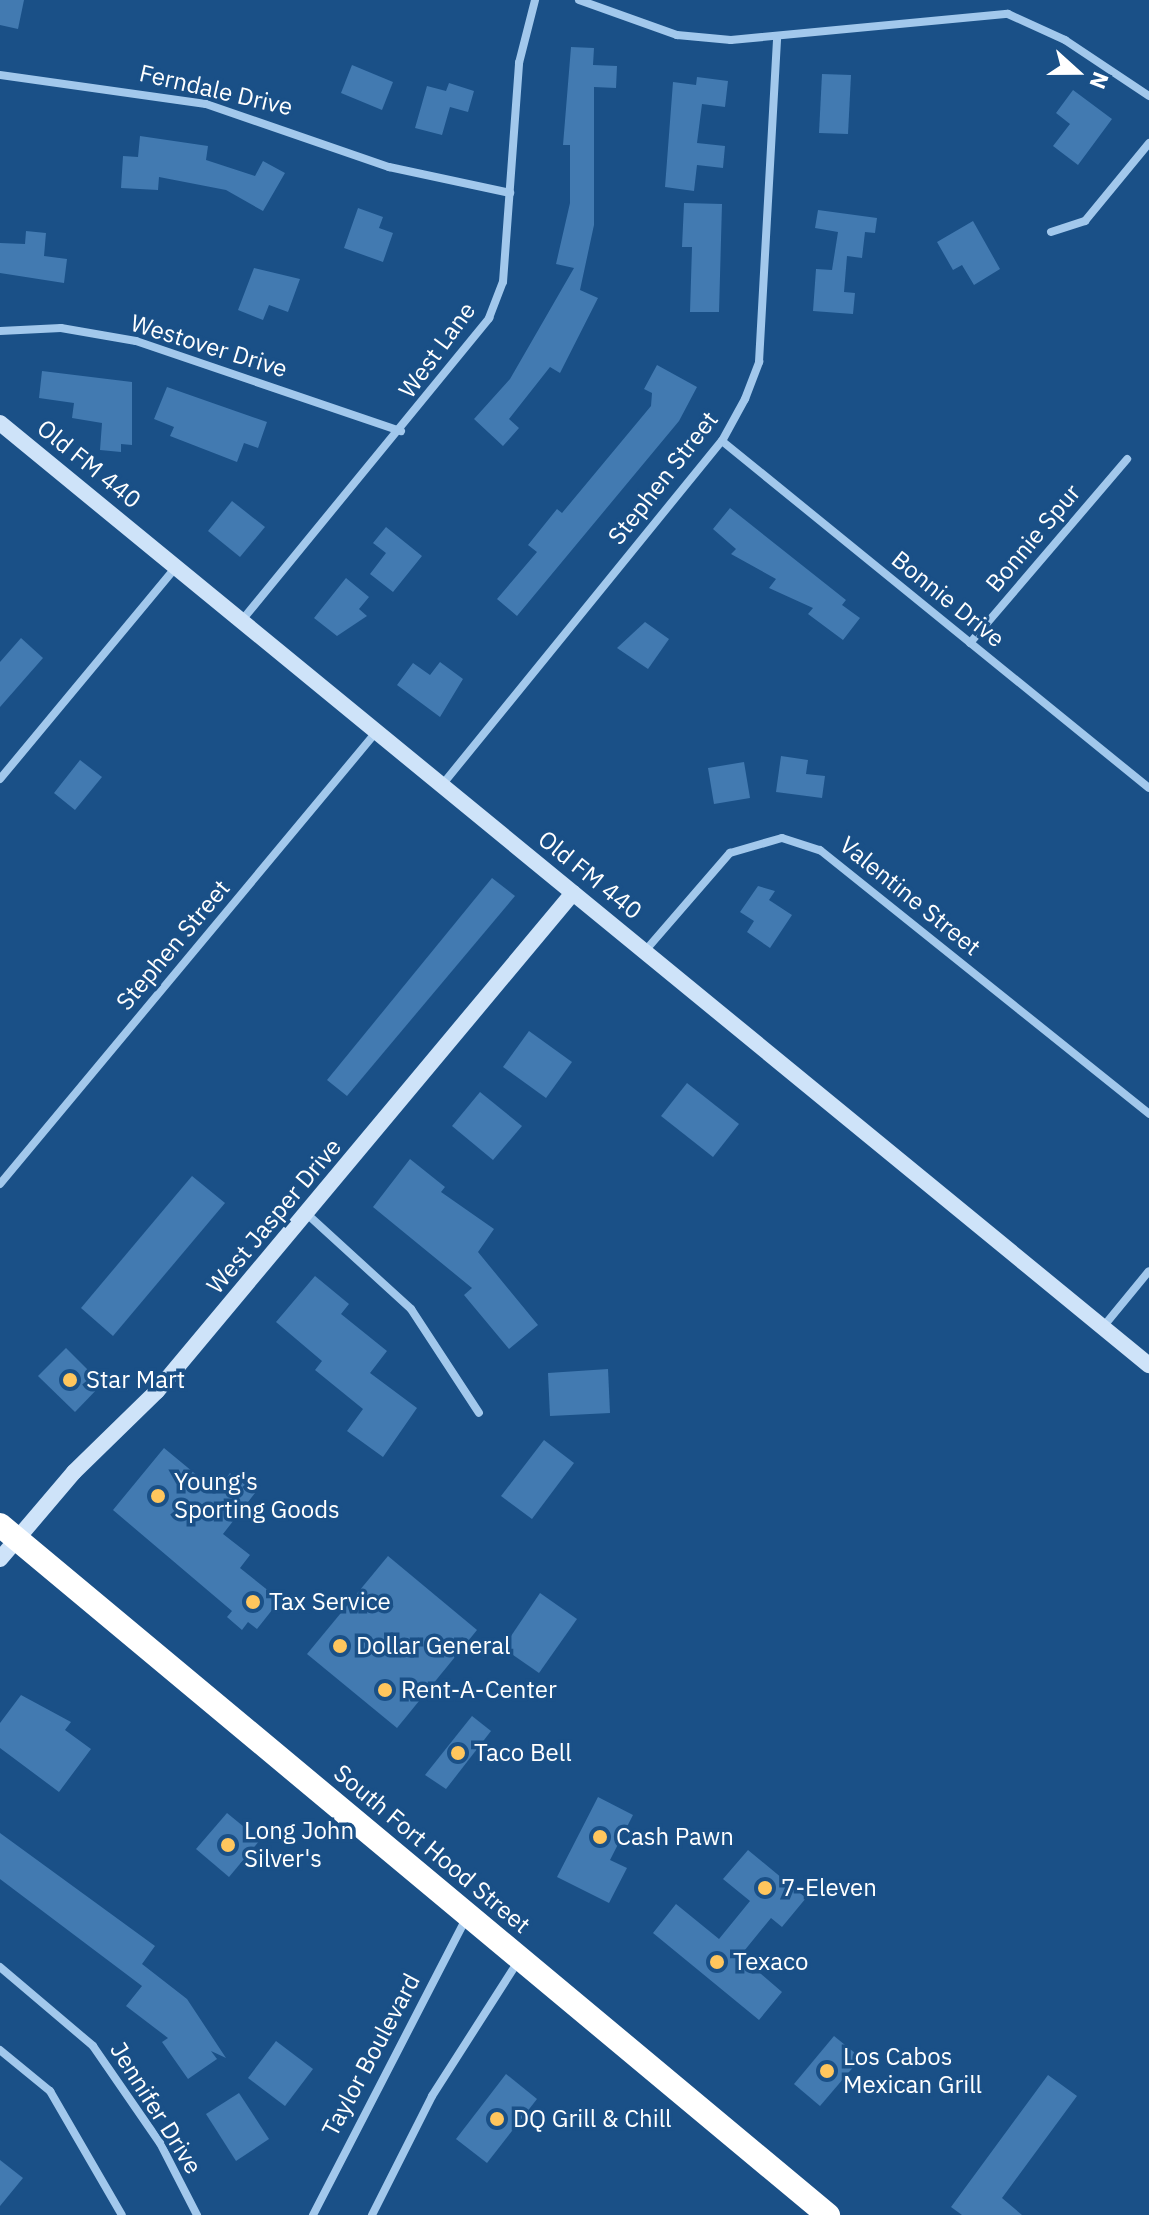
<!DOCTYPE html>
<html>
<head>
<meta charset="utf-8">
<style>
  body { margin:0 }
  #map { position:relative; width:1149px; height:2215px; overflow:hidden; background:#1a5087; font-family:"IBM Plex Sans",sans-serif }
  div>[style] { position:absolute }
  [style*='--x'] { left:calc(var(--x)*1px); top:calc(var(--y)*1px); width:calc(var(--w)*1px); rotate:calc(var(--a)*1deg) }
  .building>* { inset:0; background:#427ab1 }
  .street>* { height:8px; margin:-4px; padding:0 4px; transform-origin:4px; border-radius:4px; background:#a2c8ec }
  .secondary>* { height:16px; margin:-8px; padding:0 8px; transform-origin:8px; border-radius:8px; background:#cee3f9 }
  .highway>* { height:24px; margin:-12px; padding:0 12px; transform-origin:12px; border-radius:12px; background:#fff }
  .dots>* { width:22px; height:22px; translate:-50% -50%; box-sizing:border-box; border:4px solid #1a5087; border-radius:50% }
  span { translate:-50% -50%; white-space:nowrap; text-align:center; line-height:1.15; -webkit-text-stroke:7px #1a5087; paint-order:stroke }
  .street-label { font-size:24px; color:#fff }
  .poi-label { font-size:24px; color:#fff }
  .left { translate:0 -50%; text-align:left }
  .north { position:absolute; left:1037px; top:32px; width:80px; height:80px; -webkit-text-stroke:6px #1a5087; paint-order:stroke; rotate:111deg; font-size:22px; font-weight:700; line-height:32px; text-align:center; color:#fff }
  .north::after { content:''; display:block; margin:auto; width:28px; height:36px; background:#fff; clip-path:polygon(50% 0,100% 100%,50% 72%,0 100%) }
</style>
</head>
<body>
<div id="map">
  <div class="building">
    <div style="clip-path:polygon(0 0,24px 0,18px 29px,0 25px)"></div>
    <div style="clip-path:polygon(571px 47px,594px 48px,593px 65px,617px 66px,616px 88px,594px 87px,594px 225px,580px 290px,598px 298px,560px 373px,550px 367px,509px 419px,519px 428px,503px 446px,474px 419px,510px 379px,574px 268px,556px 264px,570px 203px,570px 145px,563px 145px)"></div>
    <div style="clip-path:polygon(352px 65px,393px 82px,382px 110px,341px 93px)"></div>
    <div style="clip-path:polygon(822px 74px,851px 75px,848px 134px,819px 133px)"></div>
    <div style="clip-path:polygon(697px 77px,728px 81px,725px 107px,702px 104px,697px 143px,725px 146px,723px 168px,697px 165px,694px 191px,665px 187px,673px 82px,696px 85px)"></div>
    <div style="clip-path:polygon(449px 83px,474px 91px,468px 112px,450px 107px,442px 135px,415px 128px,427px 86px,446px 91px)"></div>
    <div style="clip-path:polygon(1073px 90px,1112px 119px,1078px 165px,1053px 146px,1070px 124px,1056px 113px)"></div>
    <div style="clip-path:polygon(140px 136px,208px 146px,206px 160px,255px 176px,263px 161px,285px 173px,263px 211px,226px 190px,159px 177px,158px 190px,121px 188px,123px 156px,138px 157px)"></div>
    <div style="clip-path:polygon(684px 203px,722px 204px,719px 312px,690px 312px,692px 247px,682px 247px)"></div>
    <div style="clip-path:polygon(358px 208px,383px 217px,379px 228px,393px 233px,383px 262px,344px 248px)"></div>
    <div style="clip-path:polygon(818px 210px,877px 218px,875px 233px,865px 232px,862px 258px,847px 256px,844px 292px,855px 293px,853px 314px,813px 311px,816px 269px,832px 270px,838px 232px,815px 228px)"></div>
    <div style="clip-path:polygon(973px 221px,1000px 269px,974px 285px,962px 265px,953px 270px,937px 242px)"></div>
    <div style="clip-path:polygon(26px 231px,46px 233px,44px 256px,67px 259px,64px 283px,0 273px,0 243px,25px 244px)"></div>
    <div style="clip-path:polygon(254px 268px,300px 279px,288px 312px,269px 305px,263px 320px,238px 310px)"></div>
    <div style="clip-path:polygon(657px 365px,697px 387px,679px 421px,517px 616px,497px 599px,537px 552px,528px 545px,557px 509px,562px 513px,651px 406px,652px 393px,644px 389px)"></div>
    <div style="clip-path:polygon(42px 371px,132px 382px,132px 445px,121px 444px,121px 452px,100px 450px,102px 423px,72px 418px,74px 403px,39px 398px)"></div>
    <div style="clip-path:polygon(167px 387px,267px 422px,258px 448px,244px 443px,237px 462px,170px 436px,174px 427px,154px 419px)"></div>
    <div style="clip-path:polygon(232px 501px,265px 527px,240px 557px,208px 531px)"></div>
    <div style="clip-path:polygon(730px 508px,846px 600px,842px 605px,860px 618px,843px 640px,808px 614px,813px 608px,769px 588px,776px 579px,731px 554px,736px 549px,713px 529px)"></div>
    <div style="clip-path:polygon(386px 527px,422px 556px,393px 592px,370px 574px,386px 553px,373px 543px)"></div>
    <div style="clip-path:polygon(346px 578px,369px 597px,359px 609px,367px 616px,337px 636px,314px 618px)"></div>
    <div style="clip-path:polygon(645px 622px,669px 639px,648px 669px,617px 648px)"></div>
    <div style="clip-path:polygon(21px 638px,43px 658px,0 707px,0 662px)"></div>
    <div style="clip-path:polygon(440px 662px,463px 679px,440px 717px,397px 685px,413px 663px,430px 675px)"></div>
    <div style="clip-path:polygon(781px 756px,808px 760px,806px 774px,825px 776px,822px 798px,776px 792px)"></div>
    <div style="clip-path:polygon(80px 760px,102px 777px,75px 810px,54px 793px)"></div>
    <div style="clip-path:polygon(744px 762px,750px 798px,714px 804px,708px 768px)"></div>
    <div style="clip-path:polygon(492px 878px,515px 896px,347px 1096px,327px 1080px)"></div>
    <div style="clip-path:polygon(758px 886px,775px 891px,769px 900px,792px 915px,770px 948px,747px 932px,754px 921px,740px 912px)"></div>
    <div style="clip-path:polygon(529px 1031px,572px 1062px,546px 1098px,503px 1067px)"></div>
    <div style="clip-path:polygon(687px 1083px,739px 1124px,713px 1157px,661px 1116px)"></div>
    <div style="clip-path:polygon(480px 1092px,522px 1126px,493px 1160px,452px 1126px)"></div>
    <div style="clip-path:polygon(410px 1159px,445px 1187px,441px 1192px,494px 1229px,478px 1252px,538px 1325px,509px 1349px,464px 1295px,472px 1288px,373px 1207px)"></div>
    <div style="clip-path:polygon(192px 1176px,225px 1203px,113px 1336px,81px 1308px)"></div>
    <div style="clip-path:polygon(315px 1276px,349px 1304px,341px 1314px,387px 1351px,370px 1373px,417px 1408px,383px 1457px,347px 1431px,363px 1409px,315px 1370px,322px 1361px,276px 1322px)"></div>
    <div style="clip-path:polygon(66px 1348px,102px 1384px,75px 1412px,38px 1376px)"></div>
    <div style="clip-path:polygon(608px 1369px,610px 1413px,550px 1416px,548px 1373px)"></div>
    <div style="clip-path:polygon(544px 1440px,574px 1463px,532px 1519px,501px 1496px)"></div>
    <div style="clip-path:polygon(164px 1448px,216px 1491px,230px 1473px,255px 1493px,223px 1534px,250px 1555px,240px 1568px,280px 1600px,257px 1629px,248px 1622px,242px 1630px,227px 1617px,232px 1611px,113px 1510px)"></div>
    <div style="clip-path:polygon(388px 1556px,477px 1630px,397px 1728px,307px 1654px)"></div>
    <div style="clip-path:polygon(540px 1593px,577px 1619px,539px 1673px,503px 1648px)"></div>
    <div style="clip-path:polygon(21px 1695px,71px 1722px,65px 1730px,91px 1749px,59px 1792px,0 1748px,0 1723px)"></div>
    <div style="clip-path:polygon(472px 1716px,491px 1731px,446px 1789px,425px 1775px)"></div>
    <div style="clip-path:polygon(598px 1797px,633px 1815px,610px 1860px,627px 1868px,609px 1903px,557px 1877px)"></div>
    <div style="clip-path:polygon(227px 1813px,260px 1840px,229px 1877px,196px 1849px)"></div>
    <div style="clip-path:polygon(0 1833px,155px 1946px,142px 1964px,187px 1999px,226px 2058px,211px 2051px,217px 2059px,188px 2079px,162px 2042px,168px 2038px,126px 2006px,142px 1986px,0 1879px)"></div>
    <div style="clip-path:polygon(748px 1850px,806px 1898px,782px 1927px,771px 1918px,740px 1956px,782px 1992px,759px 2020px,653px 1933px,676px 1904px,719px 1939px,750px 1901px,723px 1879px)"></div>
    <div style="clip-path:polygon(834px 2036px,861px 2058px,820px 2106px,794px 2084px)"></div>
    <div style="clip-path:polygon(276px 2041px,313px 2069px,285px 2106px,248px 2078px)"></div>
    <div style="clip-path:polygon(506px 2074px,537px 2099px,487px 2163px,456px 2139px)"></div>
    <div style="clip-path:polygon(1048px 2075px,1077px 2096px,1002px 2198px,1022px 2215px,962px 2215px,951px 2207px)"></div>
    <div style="clip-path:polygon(239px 2093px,269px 2139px,236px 2161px,206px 2114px)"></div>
    <div style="clip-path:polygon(0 2160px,23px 2178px,0 2206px)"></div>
  </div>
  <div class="street">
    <div style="--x:579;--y:0;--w:104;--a:19.7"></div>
    <div style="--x:677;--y:35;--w:54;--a:5.3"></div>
    <div style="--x:731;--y:40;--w:278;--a:-5.4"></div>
    <div style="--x:1008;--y:14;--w:63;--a:24.5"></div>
    <div style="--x:1065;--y:40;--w:101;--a:33.7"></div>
    <div style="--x:0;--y:75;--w:208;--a:8"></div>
    <div style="--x:206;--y:104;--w:194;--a:19"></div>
    <div style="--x:389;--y:167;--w:124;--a:12.1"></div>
    <div style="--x:1051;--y:232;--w:36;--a:-18"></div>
    <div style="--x:1085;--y:221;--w:101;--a:-50.6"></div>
    <div style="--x:0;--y:331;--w:61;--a:-2.8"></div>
    <div style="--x:61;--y:328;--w:76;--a:9.8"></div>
    <div style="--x:136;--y:341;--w:280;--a:18.8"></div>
    <div style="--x:722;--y:441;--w:550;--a:39.1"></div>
    <div style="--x:243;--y:619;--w:389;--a:-50.7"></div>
    <div style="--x:489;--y:318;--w:39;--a:-69"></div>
    <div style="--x:503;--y:282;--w:220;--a:-85.8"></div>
    <div style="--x:519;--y:63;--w:65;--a:-75.7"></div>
    <div style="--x:970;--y:643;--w:242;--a:-49.5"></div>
    <div style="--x:0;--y:779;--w:276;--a:-50.3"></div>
    <div style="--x:442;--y:785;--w:444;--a:-50.9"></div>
    <div style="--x:722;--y:441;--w:48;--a:-61.3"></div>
    <div style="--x:745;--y:399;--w:40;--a:-69"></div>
    <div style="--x:759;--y:362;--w:323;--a:-86.8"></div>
    <div style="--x:645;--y:951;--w:130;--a:-49.1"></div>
    <div style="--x:730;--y:853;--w:54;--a:-16.1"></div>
    <div style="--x:782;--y:838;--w:40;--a:18"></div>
    <div style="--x:820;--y:850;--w:422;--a:38.7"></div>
    <div style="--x:0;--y:1184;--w:589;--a:-50.23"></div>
    <div style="--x:307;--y:1214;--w:141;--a:42.4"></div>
    <div style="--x:411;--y:1309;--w:124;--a:56.8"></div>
    <div style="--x:1103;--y:1327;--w:72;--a:-50.6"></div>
    <div style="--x:0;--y:1967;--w:122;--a:40.3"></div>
    <div style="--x:93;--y:2046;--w:118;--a:55.4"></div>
    <div style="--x:160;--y:2143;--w:81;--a:62.8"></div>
    <div style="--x:0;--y:2050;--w:65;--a:39.4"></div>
    <div style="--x:50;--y:2091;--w:143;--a:59.9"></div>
    <div style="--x:313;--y:2215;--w:336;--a:-62.7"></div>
    <div style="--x:372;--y:2215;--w:133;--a:-63.2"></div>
    <div style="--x:432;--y:2096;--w:161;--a:-57.4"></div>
  </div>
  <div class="secondary">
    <div style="--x:0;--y:423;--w:1486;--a:39.35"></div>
    <div style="--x:0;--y:1559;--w:114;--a:-49.6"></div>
    <div style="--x:74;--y:1472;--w:116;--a:-44.3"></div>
    <div style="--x:157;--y:1391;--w:649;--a:-50.13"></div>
  </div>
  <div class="highway">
    <div style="--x:0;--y:1525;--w:1078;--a:39.81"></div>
  </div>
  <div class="dots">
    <div style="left:70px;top:1380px;background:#ffc65d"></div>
    <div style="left:158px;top:1496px;background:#ffc65d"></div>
    <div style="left:253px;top:1602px;background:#ffc65d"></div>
    <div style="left:340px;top:1646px;background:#ffc65d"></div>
    <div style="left:385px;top:1690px;background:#ffc65d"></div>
    <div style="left:458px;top:1753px;background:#ffc65d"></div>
    <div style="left:600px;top:1837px;background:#ffc65d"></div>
    <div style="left:228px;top:1845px;background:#ffc65d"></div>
    <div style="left:765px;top:1888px;background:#ffc65d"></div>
    <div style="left:717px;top:1962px;background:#ffc65d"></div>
    <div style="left:827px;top:2071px;background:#ffc65d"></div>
    <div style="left:497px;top:2119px;background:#ffc65d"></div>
  </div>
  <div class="street-label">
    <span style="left:216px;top:90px;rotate:13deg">Ferndale Drive</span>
    <span style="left:209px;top:346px;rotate:17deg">Westover Drive</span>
    <span style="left:437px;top:350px;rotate:-54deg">West Lane</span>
    <span style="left:89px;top:464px;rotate:39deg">Old FM 440</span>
    <span style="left:663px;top:478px;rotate:-52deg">Stephen Street</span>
    <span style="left:1033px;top:538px;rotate:-50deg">Bonnie Spur</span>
    <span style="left:948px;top:599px;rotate:39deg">Bonnie Drive</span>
    <span style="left:590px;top:875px;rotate:39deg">Old FM 440</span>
    <span style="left:910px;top:896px;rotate:39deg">Valentine Street</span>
    <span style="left:173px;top:945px;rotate:-50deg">Stephen Street</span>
    <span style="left:274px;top:1216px;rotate:-50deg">West Jasper Drive</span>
    <span style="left:432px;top:1849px;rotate:40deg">South Fort Hood Street</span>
    <span style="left:371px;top:2055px;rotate:-62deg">Taylor Boulevard</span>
    <span style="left:156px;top:2108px;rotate:58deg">Jennifer Drive</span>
  </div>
  <div class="poi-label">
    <span class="left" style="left:86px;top:1380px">Star Mart</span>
    <span class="left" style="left:174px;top:1496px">Young's<br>Sporting Goods</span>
    <span class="left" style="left:269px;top:1602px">Tax Service</span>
    <span class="left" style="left:356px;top:1646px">Dollar General</span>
    <span class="left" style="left:401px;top:1690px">Rent-A-Center</span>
    <span class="left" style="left:474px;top:1753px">Taco Bell</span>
    <span class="left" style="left:244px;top:1845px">Long John<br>Silver's</span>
    <span class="left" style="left:616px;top:1837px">Cash Pawn</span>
    <span class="left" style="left:781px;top:1888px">7-Eleven</span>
    <span class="left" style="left:733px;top:1962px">Texaco</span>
    <span class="left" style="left:843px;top:2071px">Los Cabos<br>Mexican Grill</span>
    <span class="left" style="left:513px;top:2119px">DQ Grill &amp; Chill</span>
  </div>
  <div class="north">N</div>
</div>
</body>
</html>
